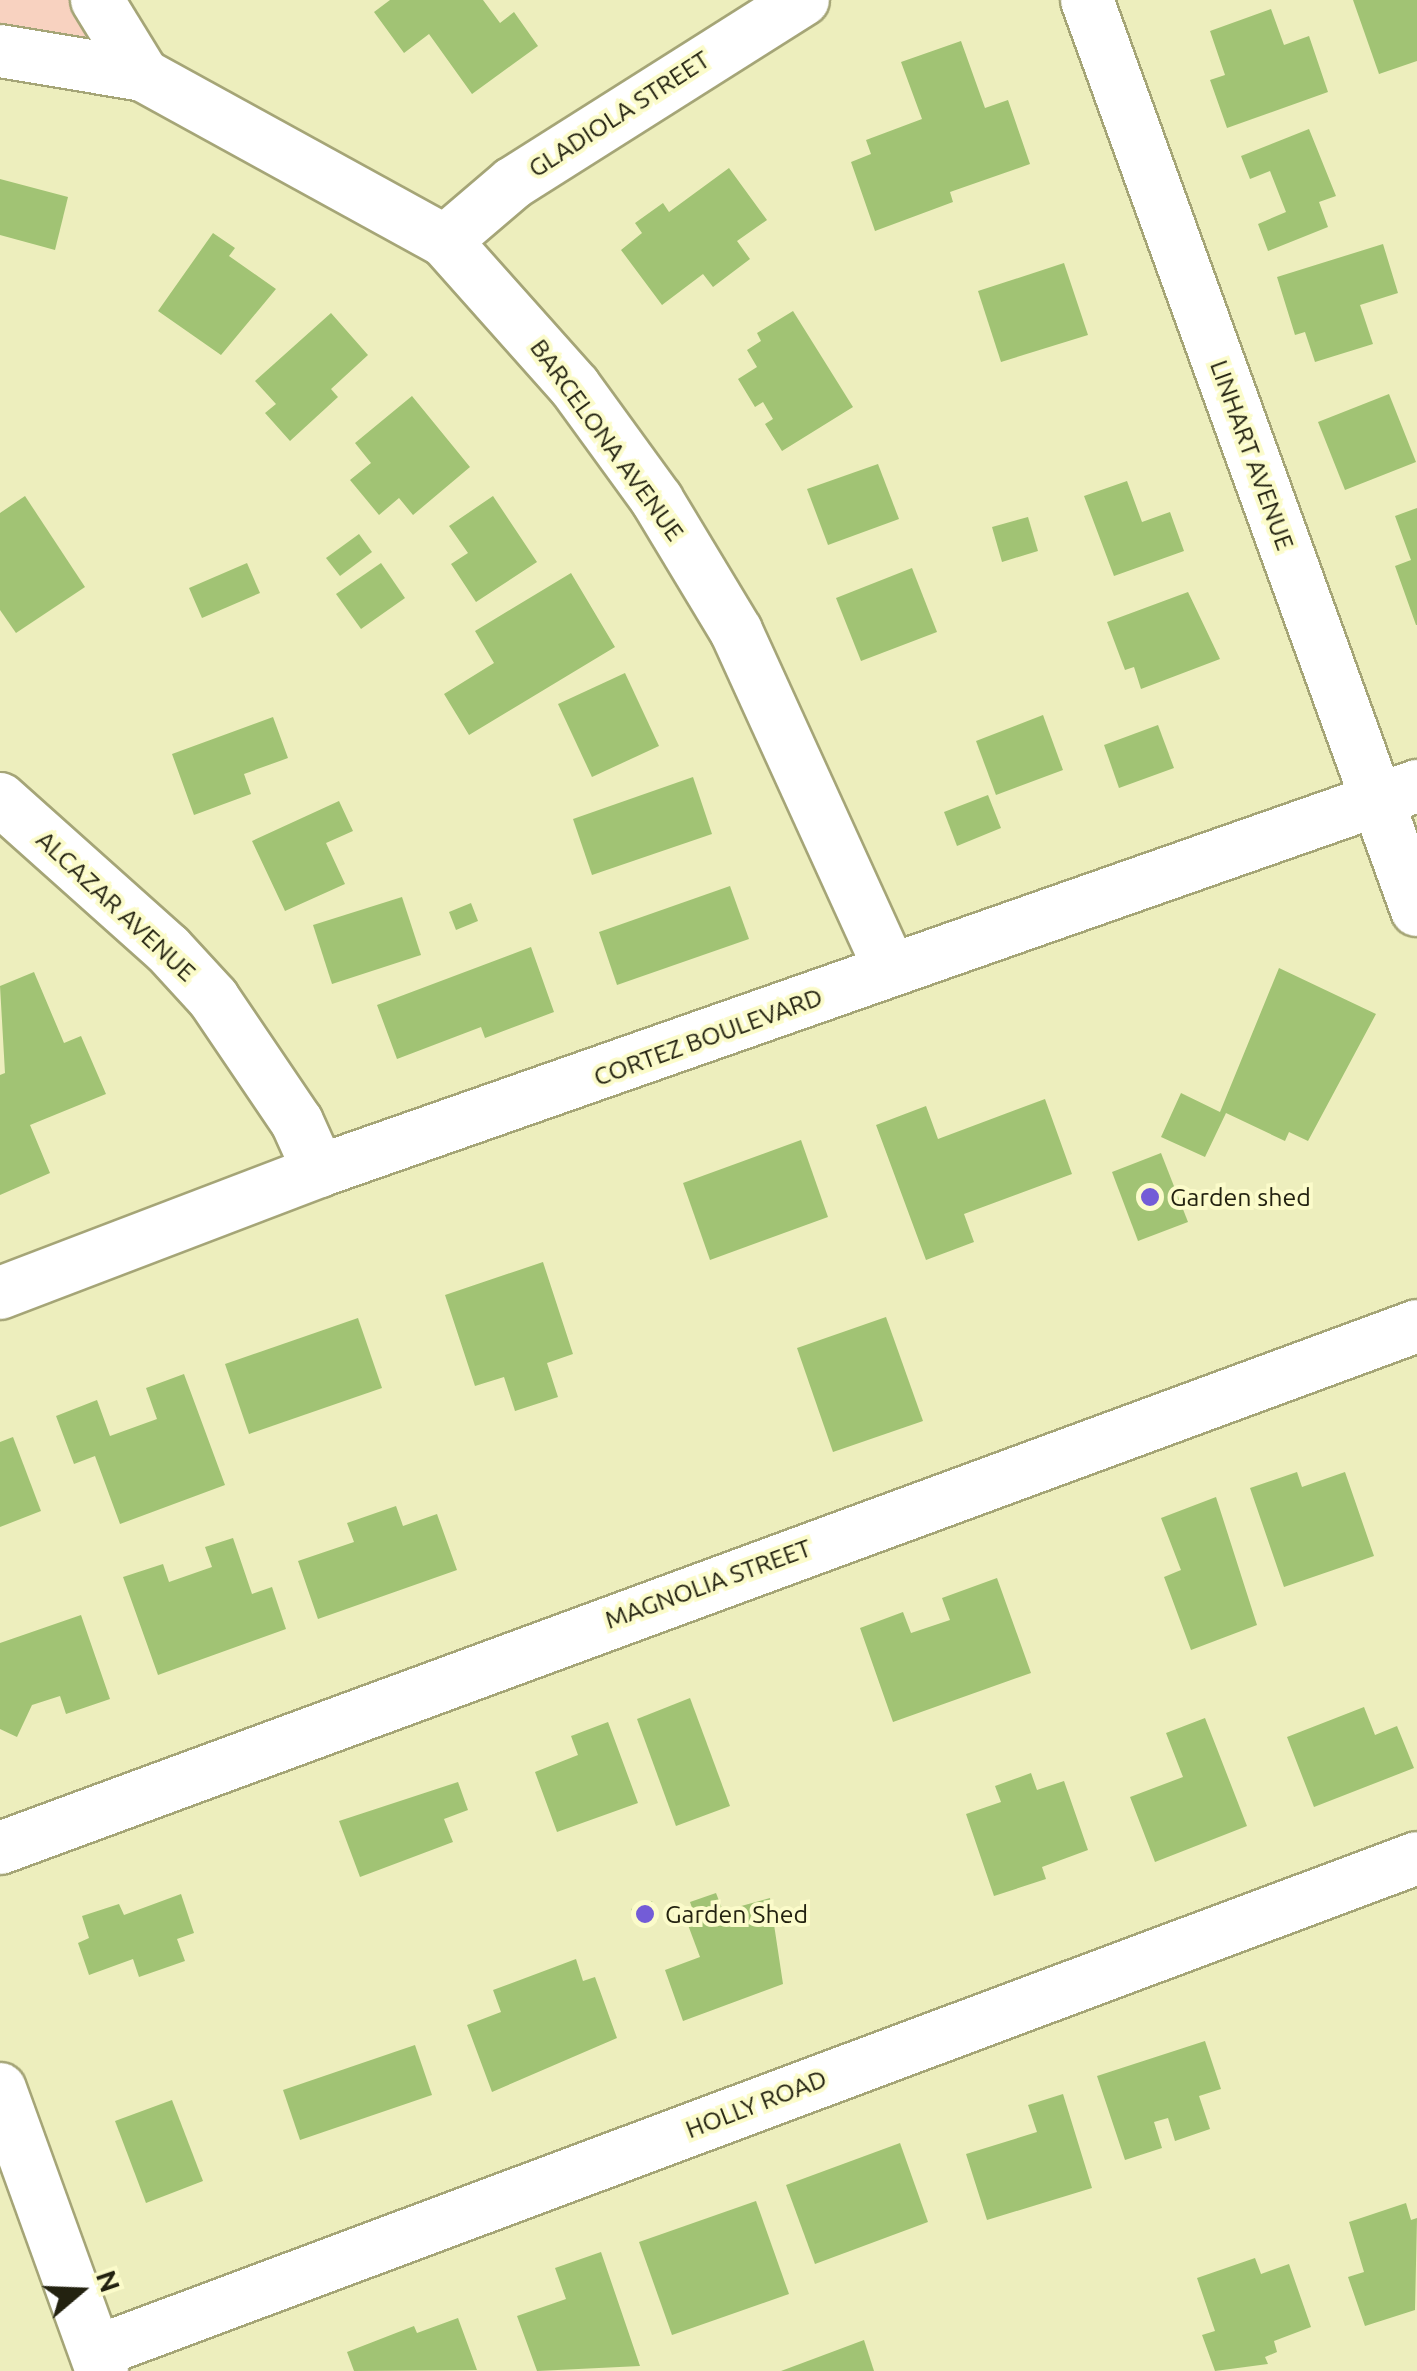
<!DOCTYPE html>
<html>
<head>
<meta charset="utf-8">
<style>
  body { margin:0 }
  #map { position:relative; width:1417px; height:2371px; overflow:hidden; background:#edeebd; font-family:Ubuntu,sans-serif }
  div>[style] { position:absolute }
  [style*='--x'] { left:calc(var(--x)*1px); top:calc(var(--y)*1px); width:calc(var(--w)*1px); rotate:calc(var(--a)*1deg) }
  .green>* { inset:0; background:#f8d2c0 }
  .building>* { inset:0; background:#a1c374 }
  .roads { filter:drop-shadow(2px 0 #a5a577) drop-shadow(-2px 0 #a5a577) drop-shadow(0 2px #a5a577) drop-shadow(0 -2px #a5a577) }
  .street>* { height:52px; margin:-26px; padding:0 26px; transform-origin:26px; border-radius:26px; background:#fff }
  .dots>* { width:28px; height:28px; translate:-50% -50%; box-sizing:border-box; border:5px solid #fbfbca; border-radius:50% }
  span { translate:-50% -50%; white-space:nowrap; text-align:center; line-height:1.15; -webkit-text-stroke:8px #fbfbca; paint-order:stroke }
  .street-label { font-size:25px; color:#232210 }
  .poi-label { font-size:25px; color:#232210 }
  .left { translate:0 -50%; text-align:left }
  .north { position:absolute; left:30px; top:2241px; width:100px; height:100px; -webkit-text-stroke:8px #fbfbca; paint-order:stroke; rotate:71deg; font-size:28px; font-weight:700; line-height:40px; text-align:center; color:#232210 }
  .north::after { content:''; display:block; margin:auto; width:35px; height:45px; background:#232210; clip-path:polygon(50% 0,100% 100%,50% 72%,0 100%) }
</style>
</head>
<body>
<div id="map">
  <div class="green">
    <div style="clip-path:polygon(0 0,97px 0,143px 75px,0 51px)"></div>
  </div>
  <div class="building">
    <div style="clip-path:polygon(390px 0,483px 0,500px 23px,514px 12px,538px 46px,472px 94px,429px 34px,404px 53px,374px 12px)"></div>
    <div style="clip-path:polygon(1353px 0,1417px 0,1417px 61px,1379px 74px)"></div>
    <div style="clip-path:polygon(1271px 9px,1284px 45px,1309px 36px,1328px 92px,1227px 128px,1210px 80px,1225px 75px,1210px 31px)"></div>
    <div style="clip-path:polygon(961px 41px,985px 108px,1008px 100px,1030px 164px,950px 192px,953px 202px,875px 231px,851px 162px,871px 154px,866px 140px,922px 119px,901px 62px)"></div>
    <div style="clip-path:polygon(1309px 129px,1336px 196px,1319px 202px,1328px 227px,1268px 251px,1258px 224px,1286px 212px,1270px 171px,1250px 179px,1241px 156px)"></div>
    <div style="clip-path:polygon(729px 168px,767px 220px,737px 241px,750px 259px,713px 287px,703px 274px,662px 305px,621px 250px,642px 233px,635px 223px,663px 203px,669px 212px)"></div>
    <div style="clip-path:polygon(0 179px,68px 197px,55px 250px,0 235px)"></div>
    <div style="clip-path:polygon(213px 233px,235px 248px,229px 256px,276px 289px,221px 355px,158px 311px)"></div>
    <div style="clip-path:polygon(1383px 244px,1398px 293px,1360px 305px,1373px 344px,1315px 362px,1305px 332px,1295px 335px,1277px 277px)"></div>
    <div style="clip-path:polygon(1064px 263px,1088px 335px,1001px 362px,978px 291px)"></div>
    <div style="clip-path:polygon(793px 311px,853px 407px,782px 451px,765px 424px,773px 419px,763px 402px,755px 407px,738px 379px,757px 367px,747px 350px,761px 341px,757px 333px)"></div>
    <div style="clip-path:polygon(331px 313px,368px 355px,331px 389px,338px 397px,290px 441px,265px 413px,276px 404px,255px 381px)"></div>
    <div style="clip-path:polygon(1389px 394px,1416px 462px,1345px 490px,1318px 422px)"></div>
    <div style="clip-path:polygon(412px 396px,470px 467px,413px 515px,399px 498px,379px 515px,350px 480px,371px 463px,355px 443px)"></div>
    <div style="clip-path:polygon(878px 464px,899px 519px,828px 545px,807px 489px)"></div>
    <div style="clip-path:polygon(1127px 481px,1142px 522px,1170px 512px,1184px 551px,1114px 576px,1084px 496px)"></div>
    <div style="clip-path:polygon(25px 496px,85px 587px,16px 633px,0 610px,0 513px)"></div>
    <div style="clip-path:polygon(493px 496px,537px 562px,476px 602px,451px 564px,468px 553px,449px 526px)"></div>
    <div style="clip-path:polygon(1417px 508px,1417px 625px,1416px 625px,1395px 566px,1411px 560px,1395px 516px)"></div>
    <div style="clip-path:polygon(1028px 517px,1038px 551px,1002px 562px,992px 527px)"></div>
    <div style="clip-path:polygon(359px 534px,372px 552px,340px 576px,326px 558px)"></div>
    <div style="clip-path:polygon(247px 563px,260px 593px,202px 618px,189px 588px)"></div>
    <div style="clip-path:polygon(381px 563px,405px 598px,361px 629px,336px 594px)"></div>
    <div style="clip-path:polygon(912px 568px,937px 632px,861px 661px,836px 598px)"></div>
    <div style="clip-path:polygon(571px 573px,615px 647px,469px 735px,444px 694px,494px 663px,475px 631px)"></div>
    <div style="clip-path:polygon(1188px 592px,1220px 659px,1141px 689px,1134px 667px,1125px 670px,1107px 622px)"></div>
    <div style="clip-path:polygon(625px 673px,659px 746px,592px 777px,558px 704px)"></div>
    <div style="clip-path:polygon(1043px 715px,1063px 770px,996px 795px,976px 741px)"></div>
    <div style="clip-path:polygon(273px 717px,288px 758px,244px 774px,251px 794px,194px 815px,172px 754px)"></div>
    <div style="clip-path:polygon(1158px 725px,1174px 768px,1119px 788px,1104px 745px)"></div>
    <div style="clip-path:polygon(693px 777px,712px 834px,592px 875px,573px 819px)"></div>
    <div style="clip-path:polygon(988px 795px,1001px 828px,957px 846px,944px 812px)"></div>
    <div style="clip-path:polygon(339px 801px,353px 831px,326px 843px,345px 884px,285px 911px,252px 841px)"></div>
    <div style="clip-path:polygon(730px 886px,749px 939px,617px 985px,599px 932px)"></div>
    <div style="clip-path:polygon(402px 897px,421px 955px,332px 984px,313px 925px)"></div>
    <div style="clip-path:polygon(471px 903px,478px 921px,456px 930px,449px 912px)"></div>
    <div style="clip-path:polygon(531px 947px,554px 1012px,485px 1038px,481px 1027px,397px 1059px,377px 1005px)"></div>
    <div style="clip-path:polygon(1279px 968px,1376px 1014px,1308px 1141px,1289px 1132px,1285px 1141px,1226px 1113px,1205px 1157px,1161px 1137px,1181px 1093px,1220px 1112px)"></div>
    <div style="clip-path:polygon(34px 972px,64px 1043px,81px 1036px,106px 1094px,30px 1125px,50px 1173px,0 1195px,0 1075px,5px 1073px,0 986px)"></div>
    <div style="clip-path:polygon(1045px 1099px,1072px 1174px,964px 1214px,974px 1242px,926px 1260px,876px 1125px,926px 1106px,938px 1139px)"></div>
    <div style="clip-path:polygon(801px 1140px,828px 1217px,710px 1260px,683px 1183px)"></div>
    <div style="clip-path:polygon(1161px 1153px,1188px 1222px,1138px 1241px,1112px 1172px)"></div>
    <div style="clip-path:polygon(543px 1262px,573px 1354px,547px 1363px,558px 1397px,515px 1411px,504px 1377px,475px 1386px,445px 1295px)"></div>
    <div style="clip-path:polygon(886px 1317px,923px 1421px,833px 1452px,797px 1348px)"></div>
    <div style="clip-path:polygon(358px 1318px,382px 1388px,249px 1434px,225px 1364px)"></div>
    <div style="clip-path:polygon(184px 1374px,225px 1485px,120px 1524px,95px 1456px,74px 1464px,56px 1416px,97px 1400px,110px 1436px,157px 1419px,146px 1388px)"></div>
    <div style="clip-path:polygon(13px 1437px,41px 1511px,0 1527px,0 1442px)"></div>
    <div style="clip-path:polygon(1297px 1472px,1302px 1487px,1345px 1472px,1374px 1556px,1284px 1587px,1250px 1488px)"></div>
    <div style="clip-path:polygon(1216px 1497px,1257px 1625px,1191px 1650px,1164px 1577px,1181px 1570px,1161px 1518px)"></div>
    <div style="clip-path:polygon(396px 1506px,403px 1526px,437px 1514px,457px 1570px,318px 1619px,298px 1561px,354px 1542px,347px 1523px)"></div>
    <div style="clip-path:polygon(233px 1538px,252px 1594px,272px 1587px,286px 1629px,158px 1675px,123px 1577px,163px 1564px,169px 1582px,212px 1567px,205px 1547px)"></div>
    <div style="clip-path:polygon(997px 1578px,1031px 1673px,893px 1722px,860px 1628px,903px 1612px,911px 1633px,950px 1620px,942px 1598px)"></div>
    <div style="clip-path:polygon(81px 1615px,110px 1699px,66px 1714px,60px 1696px,32px 1705px,17px 1737px,0 1729px,0 1643px)"></div>
    <div style="clip-path:polygon(690px 1698px,730px 1806px,676px 1826px,637px 1719px)"></div>
    <div style="clip-path:polygon(1364px 1707px,1375px 1735px,1397px 1726px,1414px 1768px,1314px 1807px,1287px 1737px)"></div>
    <div style="clip-path:polygon(1205px 1718px,1247px 1826px,1155px 1862px,1130px 1797px,1183px 1777px,1166px 1733px)"></div>
    <div style="clip-path:polygon(608px 1722px,638px 1803px,557px 1832px,535px 1772px,578px 1755px,571px 1736px)"></div>
    <div style="clip-path:polygon(1031px 1773px,1037px 1790px,1064px 1781px,1088px 1850px,1042px 1867px,1046px 1879px,994px 1896px,966px 1814px,1001px 1802px,995px 1786px)"></div>
    <div style="clip-path:polygon(458px 1782px,468px 1810px,444px 1819px,453px 1842px,360px 1877px,339px 1821px)"></div>
    <div style="clip-path:polygon(716px 1893px,723px 1911px,770px 1898px,783px 1984px,683px 2021px,665px 1970px,700px 1957px,688px 1925px,697px 1922px,690px 1902px)"></div>
    <div style="clip-path:polygon(181px 1894px,194px 1933px,177px 1939px,185px 1961px,139px 1977px,133px 1959px,89px 1975px,78px 1943px,89px 1938px,82px 1916px,119px 1904px,124px 1915px)"></div>
    <div style="clip-path:polygon(652px 1901px,658px 1920px,638px 1926px,631px 1909px)"></div>
    <div style="clip-path:polygon(576px 1959px,583px 1981px,595px 1977px,617px 2038px,492px 2092px,467px 2025px,501px 2012px,493px 1990px)"></div>
    <div style="clip-path:polygon(1205px 2041px,1221px 2089px,1199px 2096px,1210px 2129px,1175px 2141px,1168px 2118px,1154px 2122px,1162px 2148px,1125px 2160px,1097px 2076px)"></div>
    <div style="clip-path:polygon(415px 2045px,432px 2095px,300px 2140px,283px 2090px)"></div>
    <div style="clip-path:polygon(1063px 2094px,1092px 2188px,987px 2220px,966px 2154px,1037px 2132px,1028px 2105px)"></div>
    <div style="clip-path:polygon(172px 2100px,203px 2181px,146px 2203px,115px 2121px)"></div>
    <div style="clip-path:polygon(900px 2143px,928px 2222px,815px 2264px,786px 2185px)"></div>
    <div style="clip-path:polygon(756px 2201px,789px 2294px,672px 2335px,639px 2242px)"></div>
    <div style="clip-path:polygon(1406px 2203px,1411px 2220px,1417px 2218px,1415px 2310px,1365px 2326px,1348px 2277px,1364px 2272px,1349px 2222px)"></div>
    <div style="clip-path:polygon(601px 2252px,640px 2366px,537px 2371px,517px 2316px,566px 2299px,555px 2268px)"></div>
    <div style="clip-path:polygon(1255px 2258px,1261px 2274px,1289px 2264px,1311px 2327px,1274px 2341px,1277px 2352px,1265px 2357px,1268px 2364px,1215px 2371px,1202px 2335px,1215px 2331px,1197px 2278px)"></div>
    <div style="clip-path:polygon(458px 2318px,477px 2370px,354px 2371px,347px 2352px,414px 2326px,417px 2333px)"></div>
    <div style="clip-path:polygon(864px 2340px,874px 2371px,781px 2371px)"></div>
  </div>
  <div class="roads">
    <div class="street">
      <div style="--x:97;--y:0;--w:88;--a:58.5"></div>
      <div style="--x:143;--y:75;--w:345;--a:28.8"></div>
      <div style="--x:445;--y:241;--w:195;--a:48.3"></div>
      <div style="--x:575;--y:387;--w:140;--a:54"></div>
      <div style="--x:657;--y:500;--w:153;--a:58.9"></div>
      <div style="--x:736;--y:631;--w:371;--a:65.5"></div>
      <div style="--x:1087;--y:0;--w:968;--a:70.07"></div>
      <div style="--x:0;--y:51;--w:145;--a:9.5"></div>
      <div style="--x:445;--y:241;--w:89;--a:-40.5"></div>
      <div style="--x:513;--y:183;--w:343;--a:-32.3"></div>
      <div style="--x:0;--y:799;--w:225;--a:41.8"></div>
      <div style="--x:168;--y:949;--w:67;--a:47.4"></div>
      <div style="--x:213;--y:998;--w:150;--a:55.9"></div>
      <div style="--x:297;--y:1122;--w:54;--a:65.8"></div>
      <div style="--x:0;--y:1293;--w:342;--a:-20.9"></div>
      <div style="--x:319;--y:1171;--w:1164;--a:-19.32"></div>
      <div style="--x:0;--y:1848;--w:1510;--a:-20.22"></div>
      <div style="--x:0;--y:2089;--w:300;--a:70.1"></div>
      <div style="--x:96;--y:2352;--w:1410;--a:-20.5"></div>
    </div>
  </div>
  <div class="dots">
    <div style="left:1150px;top:1197px;background:#735cd7"></div>
    <div style="left:645px;top:1914px;background:#735cd7"></div>
  </div>
  <div class="street-label">
    <span style="left:619px;top:114px;rotate:-33deg">GLADIOLA STREET</span>
    <span style="left:607px;top:440px;rotate:54deg">BARCELONA AVENUE</span>
    <span style="left:1252px;top:455px;rotate:70deg">LINHART AVENUE</span>
    <span style="left:116px;top:906px;rotate:43deg">ALCAZAR AVENUE</span>
    <span style="left:708px;top:1037px;rotate:-20deg">CORTEZ BOULEVARD</span>
    <span style="left:708px;top:1584px;rotate:-20deg">MAGNOLIA STREET</span>
    <span style="left:756px;top:2104px;rotate:-21deg">HOLLY ROAD</span>
  </div>
  <div class="poi-label">
    <span class="left" style="left:1170px;top:1197px">Garden shed</span>
    <span class="left" style="left:665px;top:1914px">Garden Shed</span>
  </div>
  <div class="north">N</div>
</div>
</body>
</html>
